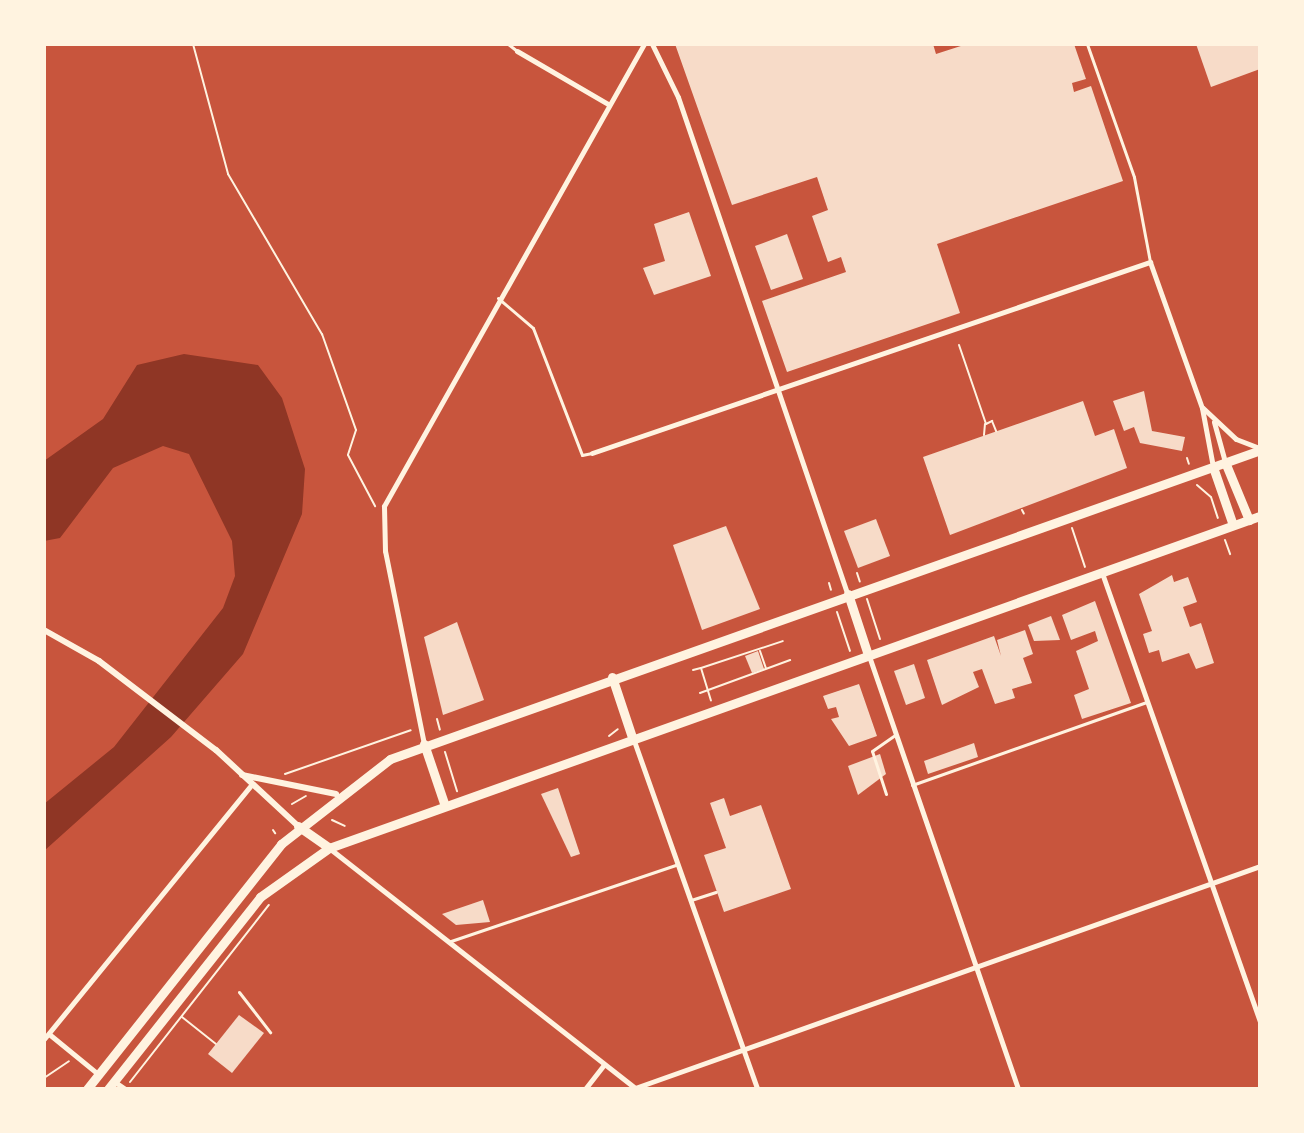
<!DOCTYPE html>
<html>
<head>
<meta charset="utf-8">
<style>
  body { margin:0 }
  #map { position:relative; width:1304px; height:1133px; overflow:hidden; background:#c8553d; font-family:Mulish,sans-serif }
  div>[style] { position:absolute }
  [style*='--x'] { left:calc(var(--x)*1px); top:calc(var(--y)*1px); width:calc(var(--w)*1px); rotate:calc(var(--a)*1deg) }
  .water>* { inset:0; background:#8f3625 }
  .building>* { inset:0; background:#f7dbc8 }
  .path>* { height:2px; margin:-1px; padding:0 1px; transform-origin:1px; border-radius:1px; background:#fff3e0 }
  .service>* { height:3px; margin:-1.5px; padding:0 1.5px; transform-origin:1.5px; border-radius:1.5px; background:#fff3e0 }
  .minor>* { height:5px; margin:-2.5px; padding:0 2.5px; transform-origin:2.5px; border-radius:2.5px; background:#fff3e0 }
  .tertiary>* { height:6px; margin:-3px; padding:0 3px; transform-origin:3px; border-radius:3px; background:#fff3e0 }
  .trunk>* { height:9px; margin:-4.5px; padding:0 4.5px; transform-origin:4.5px; border-radius:4.5px; background:#fff3e0 }
  span { translate:-50% -50%; white-space:nowrap; text-align:center; line-height:1.15; -webkit-text-stroke:7px #fff3e0; paint-order:stroke }
  .frame { position:absolute; inset:0; border:46px solid #fff3e0; pointer-events:none }
</style>
</head>
<body>
<div id="map">
  <div class="water">
    <div style="clip-path:polygon(184px 354px,258px 365px,282px 398px,305px 469px,302px 514px,243px 654px,171px 737px,44px 851px,44px 804px,114px 747px,223px 608px,235px 576px,232px 541px,189px 454px,163px 446px,113px 468px,60px 538px,44px 541px,44px 461px,103px 419px,137px 365px)"></div>
  </div>
  <div class="building">
    <div style="clip-path:polygon(675px 44px,933px 44px,936px 54px,967px 44px,1074px 44px,1086px 79px,1072px 83px,1074px 92px,1091px 86px,1123px 181px,937px 244px,960px 313px,787px 372px,762px 301px,846px 272px,841px 257px,828px 262px,812px 216px,828px 210px,817px 177px,732px 205px)"></div>
    <div style="clip-path:polygon(1196px 44px,1260px 44px,1260px 69px,1211px 87px)"></div>
    <div style="clip-path:polygon(689px 212px,711px 276px,654px 295px,643px 268px,665px 261px,654px 224px)"></div>
    <div style="clip-path:polygon(787px 234px,803px 279px,771px 290px,755px 246px)"></div>
    <div style="clip-path:polygon(1144px 391px,1152px 431px,1185px 437px,1182px 451px,1140px 443px,1134px 427px,1124px 431px,1113px 401px)"></div>
    <div style="clip-path:polygon(1083px 401px,1095px 436px,1114px 429px,1127px 468px,950px 535px,923px 457px)"></div>
    <div style="clip-path:polygon(876px 519px,890px 556px,858px 568px,844px 531px)"></div>
    <div style="clip-path:polygon(726px 526px,760px 609px,702px 630px,673px 545px)"></div>
    <div style="clip-path:polygon(1172px 575px,1174px 582px,1188px 577px,1197px 602px,1183px 607px,1190px 627px,1201px 623px,1214px 663px,1196px 669px,1189px 653px,1162px 662px,1159px 650px,1149px 653px,1143px 634px,1152px 631px,1139px 594px)"></div>
    <div style="clip-path:polygon(1095px 601px,1131px 703px,1082px 719px,1074px 695px,1089px 689px,1076px 651px,1098px 641px,1095px 631px,1071px 640px,1062px 615px)"></div>
    <div style="clip-path:polygon(1051px 616px,1060px 640px,1034px 641px,1028px 625px)"></div>
    <div style="clip-path:polygon(457px 622px,484px 700px,443px 715px,424px 637px)"></div>
    <div style="clip-path:polygon(1025px 630px,1033px 654px,1023px 658px,1032px 683px,1012px 689px,1015px 698px,995px 704px,982px 669px,973px 672px,979px 687px,942px 705px,927px 660px,994px 636px,1001px 656px,997px 640px)"></div>
    <div style="clip-path:polygon(758px 651px,764px 669px,752px 673px,745px 656px)"></div>
    <div style="clip-path:polygon(914px 664px,925px 698px,906px 705px,894px 671px)"></div>
    <div style="clip-path:polygon(859px 684px,877px 736px,849px 746px,831px 719px,839px 717px,836px 707px,828px 709px,823px 696px)"></div>
    <div style="clip-path:polygon(974px 743px,978px 757px,928px 774px,924px 761px)"></div>
    <div style="clip-path:polygon(880px 754px,886px 774px,858px 795px,848px 766px)"></div>
    <div style="clip-path:polygon(558px 788px,580px 854px,571px 857px,541px 794px)"></div>
    <div style="clip-path:polygon(724px 798px,730px 816px,761px 805px,791px 889px,724px 912px,704px 855px,726px 848px,710px 803px)"></div>
    <div style="clip-path:polygon(483px 900px,490px 922px,456px 925px,442px 914px)"></div>
    <div style="clip-path:polygon(239px 1015px,264px 1033px,232px 1073px,208px 1054px)"></div>
  </div>
  <div class="path">
    <div style="--x:193;--y:44;--w:135;--a:74.9"></div>
    <div style="--x:228;--y:174;--w:186;--a:59.6"></div>
    <div style="--x:322;--y:334;--w:102;--a:70.5"></div>
    <div style="--x:356;--y:430;--w:26;--a:108"></div>
    <div style="--x:348;--y:455;--w:58;--a:62.1"></div>
    <div style="--x:959;--y:345;--w:83;--a:71.1"></div>
    <div style="--x:986;--y:424;--w:7;--a:-27"></div>
    <div style="--x:992;--y:421;--w:11;--a:68"></div>
    <div style="--x:984;--y:435;--w:11;--a:-85"></div>
    <div style="--x:1187;--y:458;--w:6;--a:72"></div>
    <div style="--x:1197;--y:485;--w:18;--a:41"></div>
    <div style="--x:1211;--y:497;--w:22;--a:72"></div>
    <div style="--x:1022;--y:510;--w:4;--a:63"></div>
    <div style="--x:1072;--y:528;--w:41;--a:71.6"></div>
    <div style="--x:1225;--y:540;--w:15;--a:70"></div>
    <div style="--x:857;--y:573;--w:9;--a:72"></div>
    <div style="--x:829;--y:583;--w:7;--a:74"></div>
    <div style="--x:867;--y:599;--w:42;--a:72"></div>
    <div style="--x:837;--y:612;--w:41;--a:71.6"></div>
    <div style="--x:760;--y:651;--w:18;--a:71"></div>
    <div style="--x:701;--y:668;--w:86;--a:-18.2"></div>
    <div style="--x:693;--y:670;--w:8;--a:-14"></div>
    <div style="--x:701;--y:668;--w:34;--a:73"></div>
    <div style="--x:700;--y:693;--w:96;--a:-20.1"></div>
    <div style="--x:437;--y:719;--w:11;--a:75"></div>
    <div style="--x:609;--y:736;--w:11;--a:-38"></div>
    <div style="--x:445;--y:752;--w:41;--a:72.9"></div>
    <div style="--x:285;--y:774;--w:133;--a:-19.2"></div>
    <div style="--x:292;--y:804;--w:16;--a:-30"></div>
    <div style="--x:332;--y:820;--w:14;--a:25"></div>
    <div style="--x:273;--y:830;--w:4;--a:56"></div>
    <div style="--x:182;--y:1017;--w:43;--a:38.5"></div>
    <div style="--x:44;--y:1078;--w:30;--a:-34"></div>
    <div style="--x:130;--y:1082;--w:225;--a:-51.9"></div>
  </div>
  <div class="service">
    <div style="--x:508;--y:44;--w:11;--a:38"></div>
    <div style="--x:1087;--y:44;--w:141;--a:70.5"></div>
    <div style="--x:1134;--y:177;--w:86;--a:79.3"></div>
    <div style="--x:498;--y:298;--w:46;--a:40.6"></div>
    <div style="--x:533;--y:328;--w:136;--a:68.9"></div>
    <div style="--x:582;--y:455;--w:10;--a:-11"></div>
    <div style="--x:912;--y:785;--w:248;--a:-19.5"></div>
    <div style="--x:886;--y:794;--w:45;--a:-108"></div>
    <div style="--x:872;--y:751;--w:28;--a:-35"></div>
    <div style="--x:691;--y:900;--w:26;--a:-18"></div>
    <div style="--x:448;--y:942;--w:241;--a:-18.7"></div>
    <div style="--x:239;--y:992;--w:51;--a:52.2"></div>
  </div>
  <div class="minor">
    <div style="--x:652;--y:44;--w:59;--a:63.9"></div>
    <div style="--x:678;--y:97;--w:524;--a:71.18"></div>
    <div style="--x:517;--y:51;--w:105;--a:30.2"></div>
    <div style="--x:1203;--y:408;--w:45;--a:43.2"></div>
    <div style="--x:1236;--y:439;--w:25;--a:21"></div>
    <div style="--x:1214;--y:422;--w:41;--a:74.6"></div>
    <div style="--x:592;--y:453;--w:590;--a:-18.9"></div>
    <div style="--x:1150;--y:262;--w:155;--a:70.4"></div>
    <div style="--x:1202;--y:408;--w:60;--a:79.4"></div>
    <div style="--x:1102;--y:573;--w:476;--a:70.6"></div>
    <div style="--x:869;--y:656;--w:458;--a:71"></div>
    <div style="--x:633;--y:738;--w:372;--a:70.5"></div>
    <div style="--x:424;--y:744;--w:197;--a:-101.4"></div>
    <div style="--x:385;--y:551;--w:45;--a:-91.3"></div>
    <div style="--x:384;--y:506;--w:530;--a:-60.63"></div>
    <div style="--x:329;--y:848;--w:389;--a:38.1"></div>
    <div style="--x:49;--y:1034;--w:63;--a:39.2"></div>
    <div style="--x:44;--y:1039;--w:326;--a:-50.8"></div>
    <div style="--x:115;--y:1082;--w:12;--a:35"></div>
    <div style="--x:635;--y:1088;--w:663;--a:-19.56"></div>
    <div style="--x:585;--y:1089;--w:31;--a:-52"></div>
  </div>
  <div class="tertiary">
    <div style="--x:44;--y:630;--w:63;--a:29.4"></div>
    <div style="--x:99;--y:661;--w:147;--a:37.3"></div>
    <div style="--x:216;--y:750;--w:112;--a:42.8"></div>
    <div style="--x:242;--y:775;--w:96;--a:11.4"></div>
  </div>
  <div class="trunk">
    <div style="--x:1225;--y:462;--w:63;--a:67.5"></div>
    <div style="--x:1213;--y:467;--w:61;--a:71"></div>
    <div style="--x:848;--y:594;--w:64;--a:71.8"></div>
    <div style="--x:612;--y:677;--w:63;--a:71.6"></div>
    <div style="--x:424;--y:744;--w:62;--a:71.3"></div>
    <div style="--x:298;--y:826;--w:38;--a:35"></div>
    <div style="--x:87;--y:1089;--w:313;--a:-51.6"></div>
    <div style="--x:281;--y:844;--w:138;--a:-37.9"></div>
    <div style="--x:390;--y:759;--w:923;--a:-19.55"></div>
    <div style="--x:108;--y:1089;--w:245;--a:-51.6"></div>
    <div style="--x:260;--y:897;--w:85;--a:-35.4"></div>
    <div style="--x:329;--y:848;--w:988;--a:-19.63"></div>
  </div>
  <div class="frame"></div>
</div>
</body>
</html>
